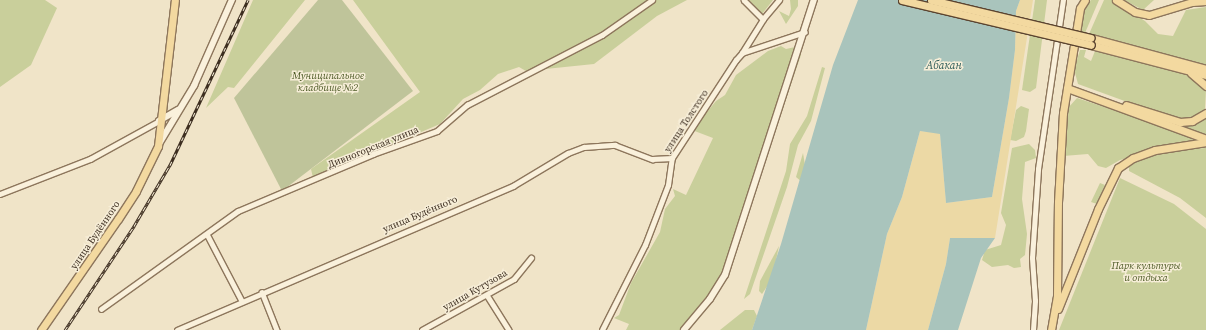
<!DOCTYPE html>
<html>
<head>
<meta charset="utf-8">
<style>
  body { margin:0 }
  #map { position:relative; width:1206px; height:330px; overflow:hidden; background:#f0e4c8; font-family:"Source Serif 4",serif }
  div>[style] { position:absolute }
  [style*='--x'] { left:calc(var(--x)*1px); top:calc(var(--y)*1px); width:calc(var(--w)*1px); rotate:calc(var(--a)*1deg) }
  .green>* { inset:0; background:#c9cf9b }
  .sand>* { inset:0; background:#ecd9a5 }
  .cemetery>* { inset:0; background:#bfc49a }
  .water>* { inset:0; background:#a9c4bc }
  .roads { filter:drop-shadow(1px 0 #8d765c) drop-shadow(-1px 0 #8d765c) drop-shadow(0 1px #8d765c) drop-shadow(0 -1px #8d765c) }
  .minor>* { height:4.5px; margin:-2.25px; padding:0 2.25px; transform-origin:2.25px; border-radius:2.25px; background:#faf1dc }
  .tertiary>* { height:5.5px; margin:-2.75px; padding:0 2.75px; transform-origin:2.75px; border-radius:2.75px; background:#faf1dc }
  .primary>* { height:7px; margin:-3.5px; padding:0 3.5px; transform-origin:3.5px; border-radius:3.5px; background:#f3d9a0 }
  .rail>* { height:3px; margin-top:-1.5px; transform-origin:0; background:repeating-linear-gradient(90deg,#f7eed8 0 4.5px,#3d2e20 0 9px); box-sizing:border-box; border-block:1px solid #3d2e20 }
  .bridges { filter:drop-shadow(1px 0 #5b4430) drop-shadow(-1px 0 #5b4430) drop-shadow(0 1px #5b4430) drop-shadow(0 -1px #5b4430) }
  .primary-bridge>* { height:7px; margin:-3.5px; padding:0 3.5px; transform-origin:3.5px; border-radius:3.5px; background:#f3d9a0 }
  span { translate:-50% -50%; white-space:nowrap; text-align:center; line-height:1.15; -webkit-text-stroke:3px #f7eed8; paint-order:stroke }
  .park-label { font-size:10px; color:#4d5a26; font-style:italic }
  .street-label { font-size:10px; color:#3d2e20 }
  .water-label { font-size:11px; color:#2f5d5a; font-style:italic }
</style>
</head>
<body>
<div id="map">
  <div class="green">
    <div style="clip-path:polygon(0 0,45px 0,57px 8px,31px 65px,0 87px)"></div>
    <div style="clip-path:polygon(253px 0,305px 0,234px 88px,228px 87px,206px 108px)"></div>
    <div style="clip-path:polygon(353px 0,687px 0,657px 16px,594px 64px,526px 71px,519px 67px,498px 74px,480px 90px,463px 99px,440px 124px,313px 178px,311px 169px,420px 92px)"></div>
    <div style="clip-path:polygon(749px 0,773px 0,762px 14px)"></div>
    <div style="clip-path:polygon(790px 0,798px 0,798px 6px,786px 24px,779px 11px,789px 16px,791px 9px)"></div>
    <div style="clip-path:polygon(1035px 0,1047px 0,1036px 88px,1030px 92px,1022px 90px)"></div>
    <div style="clip-path:polygon(1091px 0,1099px 0,1085px 33px,1080px 33px,1086px 5px)"></div>
    <div style="clip-path:polygon(1104px 0,1112px 0,1145px 21px,1158px 34px,1173px 36px,1186px 10px,1206px 7px,1206px 65px,1089px 34px)"></div>
    <div style="clip-path:polygon(1124px 0,1154px 0,1143px 10px)"></div>
    <div style="clip-path:polygon(781px 46px,786px 49px,795px 47px,801px 55px,741px 231px,726px 263px,720px 290px,683px 330px,626px 330px,629px 324px,614px 318px,619px 315px,631px 283px,660px 232px,665px 209px,675px 196px,673px 189px,686px 195px,713px 138px,692px 130px,716px 101px,725px 95px,736px 75px,768px 51px)"></div>
    <div style="clip-path:polygon(1080px 50px,1086px 50px,1084px 57px,1091px 61px,1095px 51px,1191px 76px,1206px 90px,1205px 109px,1195px 117px,1184px 120px,1163px 115px,1078px 84px,1074px 69px)"></div>
    <div style="clip-path:polygon(822px 67px,825px 68px,811px 121px,798px 145px,787px 187px,750px 294px,744px 299px,786px 171px,790px 144px,807px 116px)"></div>
    <div style="clip-path:polygon(1077px 98px,1193px 136px,1192px 141px,1120px 160px,1106px 168px,1098px 166px,1088px 154px,1063px 156px,1068px 108px)"></div>
    <div style="clip-path:polygon(1021px 106px,1029px 109px,1026px 131px,1024px 137px,1016px 141px,1010px 140px,1016px 110px)"></div>
    <div style="clip-path:polygon(1206px 117px,1206px 136px,1173px 123px,1193px 124px)"></div>
    <div style="clip-path:polygon(1029px 144px,1035px 150px,1036px 158px,1025px 162px,1022px 199px,1027px 234px,1025px 255px,1020px 259px,1021px 267px,1014px 268px,1008px 265px,992px 267px,982px 260px,985px 250px,1001px 245px,1006px 225px,1001px 213px,1012px 148px)"></div>
    <div style="clip-path:polygon(1206px 148px,1206px 218px,1180px 198px,1129px 171px,1129px 163px,1148px 157px,1173px 150px)"></div>
    <div style="clip-path:polygon(803px 153px,806px 171px,802px 182px,796px 177px)"></div>
    <div style="clip-path:polygon(1120px 178px,1174px 204px,1206px 229px,1206px 330px,1059px 330px)"></div>
    <div style="clip-path:polygon(1100px 183px,1105px 185px,1097px 204px,1091px 202px)"></div>
    <div style="clip-path:polygon(779px 246px,772px 279px,762px 294px,759px 291px,760px 281px)"></div>
    <div style="clip-path:polygon(745px 310px,754px 310px,757px 316px,752px 330px,720px 330px)"></div>
  </div>
  <div class="sand">
    <div style="clip-path:polygon(1020px 0,1033px 0,995px 238px,950px 238px,946px 264px,928px 330px,866px 330px,887px 234px,902px 197px,920px 131px,940px 133px,946px 203px,992px 197px,1009px 98px,1015px 50px,1016px 11px)"></div>
  </div>
  <div class="cemetery">
    <div style="clip-path:polygon(318px 0,342px 0,413px 91px,282px 191px,234px 98px)"></div>
  </div>
  <div class="water">
    <div style="clip-path:polygon(858px 0,1020px 0,1016px 11px,1015px 50px,1009px 98px,992px 197px,946px 203px,940px 134px,920px 131px,902px 197px,887px 234px,866px 330px,752px 330px,781px 244px,833px 65px)"></div>
    <div style="clip-path:polygon(950px 238px,995px 238px,981px 258px,958px 330px,928px 330px,946px 264px)"></div>
  </div>
  <div class="roads">
    <div class="minor">
      <div style="--x:744;--y:0;--w:27;--a:45"></div>
      <div style="--x:742;--y:53;--w:40;--a:-58"></div>
      <div style="--x:763;--y:19;--w:25;--a:-50"></div>
      <div style="--x:0;--y:194;--w:97;--a:-21.3"></div>
      <div style="--x:90;--y:159;--w:79;--a:-28.8"></div>
      <div style="--x:207;--y:234;--w:76;--a:62.4"></div>
      <div style="--x:262;--y:292;--w:41;--a:68.5"></div>
      <div style="--x:487;--y:295;--w:41;--a:57.8"></div>
      <div style="--x:101;--y:309;--w:168;--a:-35.6"></div>
      <div style="--x:238;--y:211;--w:147;--a:-22.9"></div>
      <div style="--x:373;--y:154;--w:68;--a:-19.8"></div>
      <div style="--x:437;--y:131;--w:40;--a:-41"></div>
      <div style="--x:467;--y:105;--w:152;--a:-27.4"></div>
      <div style="--x:602;--y:35;--w:61;--a:-35"></div>
      <div style="--x:177;--y:330;--w:366;--a:-23.2"></div>
      <div style="--x:513;--y:186;--w:64;--a:-31"></div>
      <div style="--x:568;--y:153;--w:17;--a:-21"></div>
      <div style="--x:584;--y:147;--w:31;--a:-4"></div>
      <div style="--x:615;--y:145;--w:40;--a:21"></div>
      <div style="--x:652;--y:159;--w:20;--a:-3"></div>
      <div style="--x:422;--y:330;--w:105;--a:-29"></div>
      <div style="--x:514;--y:279;--w:27;--a:-51"></div>
      <div style="--x:602;--y:330;--w:95;--a:-63.2"></div>
      <div style="--x:645;--y:245;--w:64;--a:-69"></div>
      <div style="--x:668;--y:185;--w:27;--a:-82"></div>
      <div style="--x:672;--y:158;--w:117;--a:-56.9"></div>
      <div style="--x:736;--y:60;--w:9;--a:-49"></div>
      <div style="--x:742;--y:53;--w:66;--a:-18.4"></div>
      <div style="--x:1033;--y:330;--w:29;--a:-86"></div>
      <div style="--x:1035;--y:301;--w:43;--a:-94"></div>
      <div style="--x:1032;--y:258;--w:89;--a:-86.1"></div>
      <div style="--x:1038;--y:169;--w:171;--a:-81.6"></div>
    </div>
    <div class="tertiary">
      <div style="--x:159;--y:121;--w:22;--a:-30"></div>
      <div style="--x:159;--y:144;--w:68;--a:-58.9"></div>
      <div style="--x:194;--y:86;--w:94;--a:-66.2"></div>
      <div style="--x:684;--y:330;--w:40;--a:-50"></div>
      <div style="--x:710;--y:299;--w:28;--a:-58"></div>
      <div style="--x:725;--y:275;--w:289;--a:-72.1"></div>
    </div>
    <div class="primary">
      <div style="--x:1116;--y:0;--w:22;--a:32"></div>
      <div style="--x:1135;--y:12;--w:14;--a:12"></div>
      <div style="--x:1149;--y:15;--w:45;--a:-16.8"></div>
      <div style="--x:1192;--y:2;--w:14;--a:-4"></div>
      <div style="--x:1091;--y:38;--w:119;--a:15.1"></div>
      <div style="--x:1091;--y:45;--w:119;--a:14.6"></div>
      <div style="--x:1191;--y:73;--w:20;--a:41"></div>
      <div style="--x:1067;--y:88;--w:148;--a:20.1"></div>
      <div style="--x:1126;--y:105;--w:57;--a:17.5"></div>
      <div style="--x:1180;--y:122;--w:12;--a:-5"></div>
      <div style="--x:1192;--y:121;--w:16;--a:-30"></div>
      <div style="--x:1058;--y:309;--w:108;--a:-68.2"></div>
      <div style="--x:1098;--y:209;--w:46;--a:-64"></div>
      <div style="--x:1118;--y:168;--w:18;--a:-34"></div>
      <div style="--x:1133;--y:158;--w:23;--a:-20"></div>
      <div style="--x:1155;--y:150;--w:52;--a:-8.9"></div>
      <div style="--x:41;--y:330;--w:135;--a:-55.3"></div>
      <div style="--x:118;--y:219;--w:33;--a:-57"></div>
      <div style="--x:136;--y:191;--w:50;--a:-63.9"></div>
      <div style="--x:158;--y:146;--w:147;--a:-83.4"></div>
      <div style="--x:1051;--y:330;--w:36;--a:-80"></div>
      <div style="--x:1057;--y:295;--w:93;--a:-89.4"></div>
      <div style="--x:1058;--y:202;--w:89;--a:-86.8"></div>
      <div style="--x:1063;--y:113;--w:106;--a:-80.8"></div>
      <div style="--x:1080;--y:8;--w:9;--a:-58"></div>
    </div>
  </div>
  <div class="rail">
    <div style="--x:65;--y:330;--w:125;--a:-56.4"></div>
    <div style="--x:134;--y:226;--w:71;--a:-59.5"></div>
    <div style="--x:170;--y:165;--w:183;--a:-64.7"></div>
  </div>
  <div class="bridges">
    <div class="primary-bridge">
      <div style="--x:902;--y:0;--w:194;--a:13.4"></div>
      <div style="--x:931;--y:0;--w:164;--a:13.4"></div>
    </div>
  </div>
  <div class="park-label">
    <span style="left:328px;top:81px">Муниципальное<br>кладбище №2</span>
    <span style="left:1146px;top:271px">Парк культуры<br>и отдыха</span>
  </div>
  <div class="street-label">
    <span style="left:686px;top:121px;rotate:-57deg">улица Толстого</span>
    <span style="left:373px;top:147px;rotate:-22deg">Дивногорская улица</span>
    <span style="left:420px;top:214px;rotate:-23deg">улица Будённого</span>
    <span style="left:95px;top:235px;rotate:-56deg">улица Будённого</span>
    <span style="left:475px;top:290px;rotate:-30deg">улица Кутузова</span>
  </div>
  <div class="water-label">
    <span style="left:944px;top:66px">Абакан</span>
  </div>
</div>
</body>
</html>
